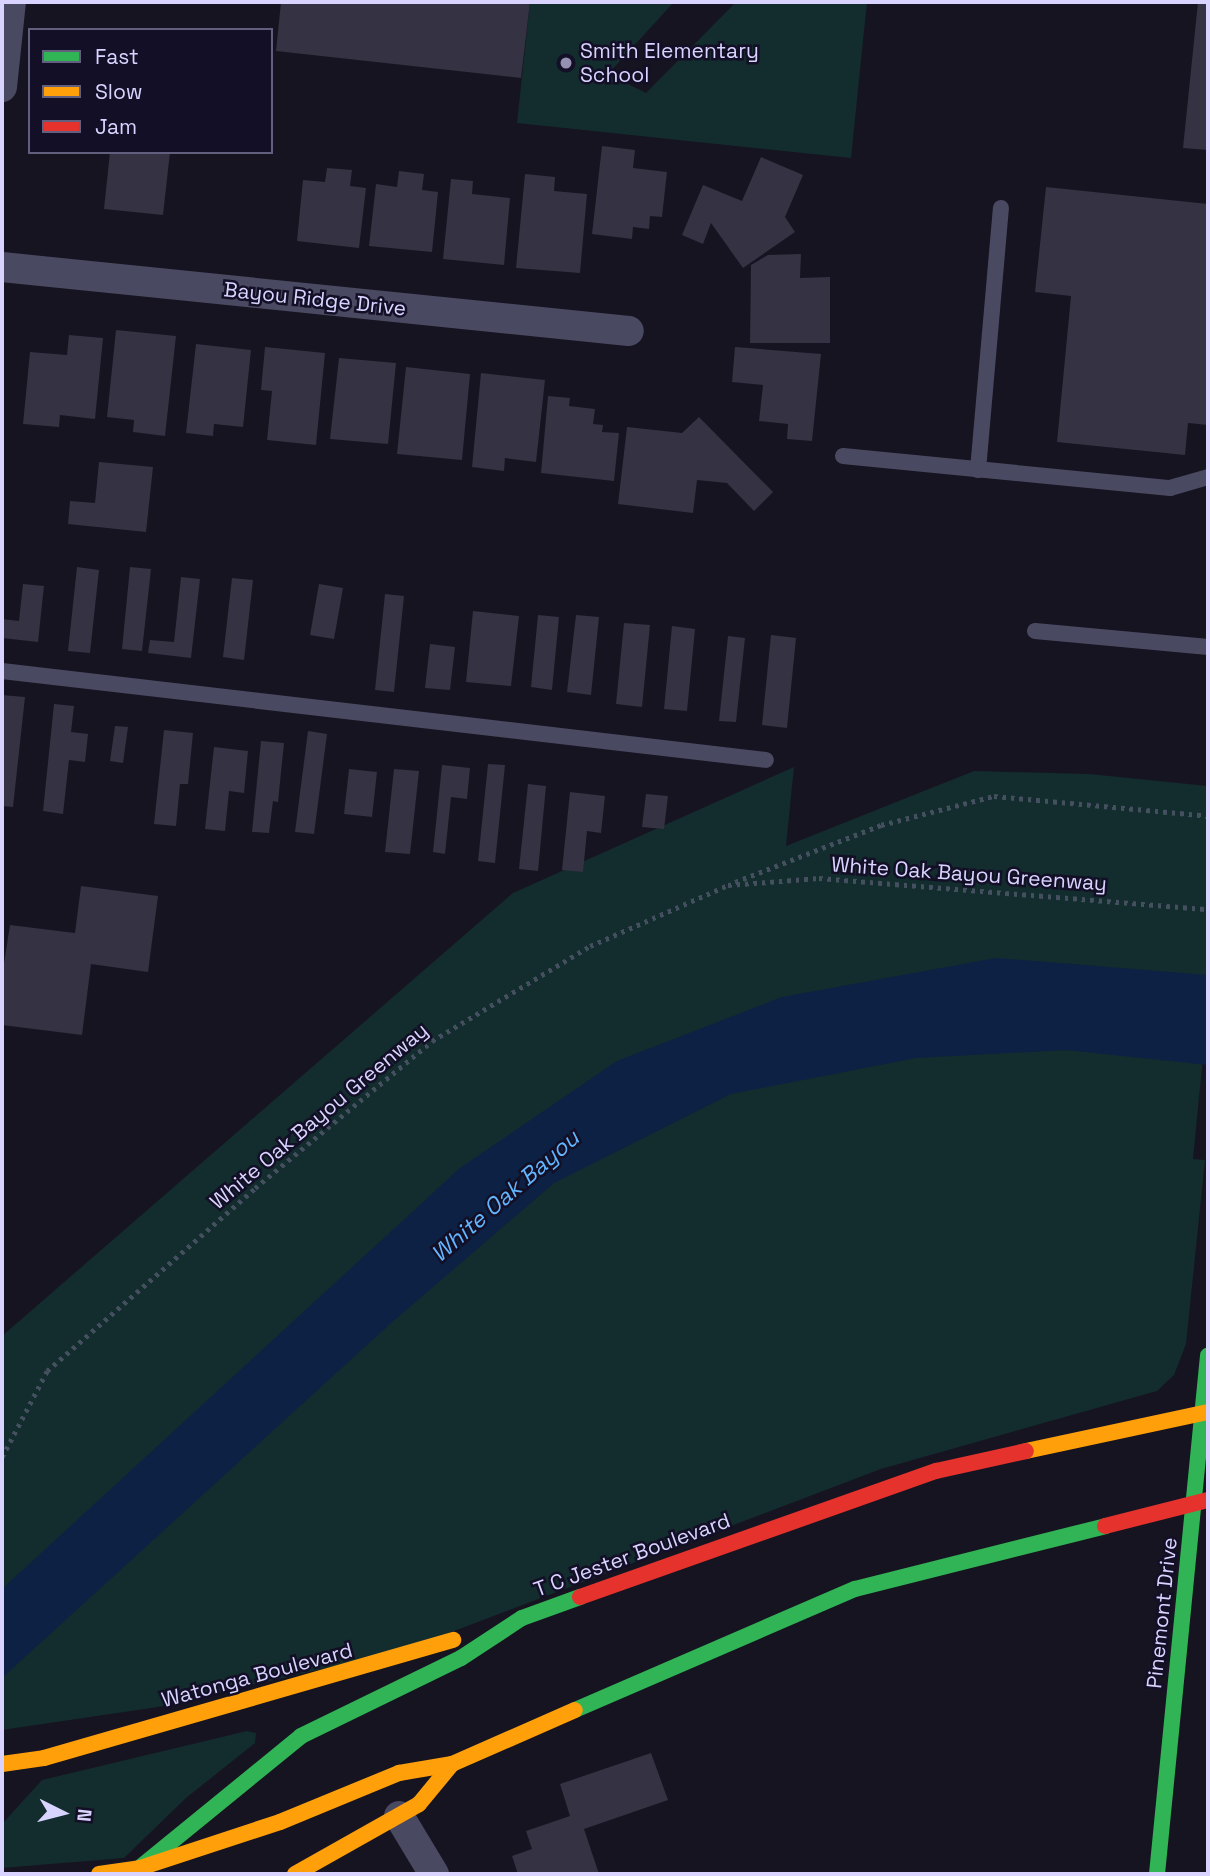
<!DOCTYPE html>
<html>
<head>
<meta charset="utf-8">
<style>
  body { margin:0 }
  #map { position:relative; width:1210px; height:1876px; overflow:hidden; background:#161421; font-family:"Space Grotesk",sans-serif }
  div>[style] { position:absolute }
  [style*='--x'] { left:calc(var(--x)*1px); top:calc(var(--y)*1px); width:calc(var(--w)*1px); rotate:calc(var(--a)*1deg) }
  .green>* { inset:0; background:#132c2d }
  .water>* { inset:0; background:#0d2144 }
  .building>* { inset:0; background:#343243 }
  .path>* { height:4.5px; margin-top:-2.25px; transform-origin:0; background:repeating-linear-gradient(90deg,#44505f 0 3.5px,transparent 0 8.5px) }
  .lane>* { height:16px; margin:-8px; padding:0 8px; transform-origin:8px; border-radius:8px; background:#4a4962 }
  .street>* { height:30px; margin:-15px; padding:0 15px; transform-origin:15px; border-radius:15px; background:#4a4962 }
  .fast>* { height:16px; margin:-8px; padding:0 8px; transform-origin:8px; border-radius:8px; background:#30b455 }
  .slow>* { height:16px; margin:-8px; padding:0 8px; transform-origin:8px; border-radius:8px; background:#ff9f0a }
  .jam>* { height:16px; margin:-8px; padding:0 8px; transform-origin:8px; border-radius:8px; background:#e5322d }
  .dots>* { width:19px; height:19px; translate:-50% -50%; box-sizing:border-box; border:4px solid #130f26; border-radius:50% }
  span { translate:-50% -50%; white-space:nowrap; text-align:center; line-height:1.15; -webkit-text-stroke:5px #130f26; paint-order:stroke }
  .poi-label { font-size:21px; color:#d9d4ff }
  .left { translate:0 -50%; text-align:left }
  .street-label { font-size:21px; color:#d9d4ff }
  .water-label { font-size:23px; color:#62b6ff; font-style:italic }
  .frame { position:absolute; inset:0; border:4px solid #d9d4ff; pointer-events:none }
  .legend { position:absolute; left:28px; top:28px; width:245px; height:126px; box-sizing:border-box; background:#130f26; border:2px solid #625e7d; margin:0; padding:9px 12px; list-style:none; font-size:21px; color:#d9d4ff }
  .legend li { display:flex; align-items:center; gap:14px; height:35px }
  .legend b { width:35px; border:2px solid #625e7d }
  .north { position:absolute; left:28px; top:1778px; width:70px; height:70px; -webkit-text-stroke:5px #130f26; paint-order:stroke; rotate:96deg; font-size:19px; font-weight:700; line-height:28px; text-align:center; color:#d9d4ff }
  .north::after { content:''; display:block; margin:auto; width:24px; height:32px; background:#d9d4ff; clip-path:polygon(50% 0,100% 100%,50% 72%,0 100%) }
</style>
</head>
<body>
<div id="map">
  <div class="green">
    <div style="clip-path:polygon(530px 2px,674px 2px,608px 74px,646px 93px,736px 2px,867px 2px,851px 158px,517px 123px)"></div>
    <div style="clip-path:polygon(794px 767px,786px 846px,974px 771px,1089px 774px,1208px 786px,1208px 1006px,1193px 1159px,1205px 1160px,1186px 1344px,1174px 1375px,1157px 1391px,881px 1469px,404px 1650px,158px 1707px,2px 1730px,2px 1336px,513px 893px)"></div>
    <div style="clip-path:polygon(247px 1731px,256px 1733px,255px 1743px,186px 1798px,124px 1858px,2px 1868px,2px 1824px,42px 1780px)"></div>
  </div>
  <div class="water">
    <div style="clip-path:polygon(996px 958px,1208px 975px,1208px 1065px,1066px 1050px,916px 1058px,731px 1094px,554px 1183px,390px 1324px,2px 1678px,2px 1589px,460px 1168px,617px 1061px,782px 997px)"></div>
  </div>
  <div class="building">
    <div style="clip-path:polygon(281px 2px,530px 2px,521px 78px,276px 51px)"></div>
    <div style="clip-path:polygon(1198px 2px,1208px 2px,1208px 150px,1183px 148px)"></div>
    <div style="clip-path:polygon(602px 146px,635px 150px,633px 168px,667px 172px,662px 217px,650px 216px,649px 229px,633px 227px,632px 239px,592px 234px)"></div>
    <div style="clip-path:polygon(110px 152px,170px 152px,163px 215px,104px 209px)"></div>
    <div style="clip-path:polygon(761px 157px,803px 175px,785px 217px,795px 232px,743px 268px,711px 223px,703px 244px,682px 235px,703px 185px,742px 201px)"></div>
    <div style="clip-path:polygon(327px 168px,352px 170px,350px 186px,366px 188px,359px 248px,297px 241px,303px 180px,325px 182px)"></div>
    <div style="clip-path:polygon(399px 171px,424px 174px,422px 190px,438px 192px,432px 252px,369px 246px,376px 184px,397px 187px)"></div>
    <div style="clip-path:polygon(525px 174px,555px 177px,554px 191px,587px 194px,580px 273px,516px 268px)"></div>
    <div style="clip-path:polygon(451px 179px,473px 181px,472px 194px,510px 198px,504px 265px,443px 259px)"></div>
    <div style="clip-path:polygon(1046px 187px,1208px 204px,1208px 425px,1188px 423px,1185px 455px,1057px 442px,1071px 296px,1035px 292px)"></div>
    <div style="clip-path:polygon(801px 254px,800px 278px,830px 277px,830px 343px,750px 343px,751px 265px,768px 255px)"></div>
    <div style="clip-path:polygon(116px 330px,176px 336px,165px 436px,133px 432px,134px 420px,107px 417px)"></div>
    <div style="clip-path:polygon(69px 335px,103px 338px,95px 419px,60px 415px,59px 427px,23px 424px,30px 352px,67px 355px)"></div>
    <div style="clip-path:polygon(196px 344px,251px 350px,243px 427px,214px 424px,213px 436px,186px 433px)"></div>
    <div style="clip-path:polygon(265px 347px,325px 353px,316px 445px,267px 440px,272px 391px,261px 390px)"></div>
    <div style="clip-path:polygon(735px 347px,821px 354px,812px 441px,787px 439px,788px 424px,759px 421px,763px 385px,732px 382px)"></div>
    <div style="clip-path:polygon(339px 358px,396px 363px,388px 444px,330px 439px)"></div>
    <div style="clip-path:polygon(406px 367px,470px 374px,462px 460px,397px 454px)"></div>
    <div style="clip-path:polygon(481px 373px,545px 380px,536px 462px,505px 458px,504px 471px,472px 467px)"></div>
    <div style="clip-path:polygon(548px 396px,570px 398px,569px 406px,595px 409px,593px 424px,603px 425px,602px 432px,619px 433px,614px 481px,541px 473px)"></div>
    <div style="clip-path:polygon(699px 417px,773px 492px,754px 511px,727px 483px,697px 480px,693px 513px,618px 504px,627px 427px,682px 433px)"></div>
    <div style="clip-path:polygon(99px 462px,153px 467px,146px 532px,68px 524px,70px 501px,95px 503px)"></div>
    <div style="clip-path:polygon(77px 567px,99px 570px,90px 653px,68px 651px)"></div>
    <div style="clip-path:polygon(130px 567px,151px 569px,142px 651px,122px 649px)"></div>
    <div style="clip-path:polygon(181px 577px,200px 579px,191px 658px,148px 653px,150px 640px,174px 642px)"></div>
    <div style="clip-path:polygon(232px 578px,253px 580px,244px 660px,223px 657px)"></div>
    <div style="clip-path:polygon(23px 584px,44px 586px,38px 642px,2px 638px,2px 619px,19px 621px)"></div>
    <div style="clip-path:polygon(319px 584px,343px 588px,334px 639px,310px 635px)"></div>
    <div style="clip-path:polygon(385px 594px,404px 596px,394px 692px,375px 690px)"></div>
    <div style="clip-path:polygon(473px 611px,519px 616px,511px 686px,466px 682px)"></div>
    <div style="clip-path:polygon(538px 615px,559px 617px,552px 690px,531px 687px)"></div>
    <div style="clip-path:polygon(576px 615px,599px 617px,591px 695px,567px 692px)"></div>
    <div style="clip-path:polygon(624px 623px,650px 625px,642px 707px,616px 704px)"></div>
    <div style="clip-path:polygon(672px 626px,695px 629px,687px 711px,664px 709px)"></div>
    <div style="clip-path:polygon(771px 635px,796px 638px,787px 728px,762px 725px)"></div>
    <div style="clip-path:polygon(728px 636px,745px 638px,736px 722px,719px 721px)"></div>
    <div style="clip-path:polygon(430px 644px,455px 647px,450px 690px,425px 688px)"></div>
    <div style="clip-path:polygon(2px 695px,25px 697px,13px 807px,2px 806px)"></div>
    <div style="clip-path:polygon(54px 704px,74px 706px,71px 732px,88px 734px,85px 762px,69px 760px,63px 814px,43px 811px)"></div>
    <div style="clip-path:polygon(115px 726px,128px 727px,123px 763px,110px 761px)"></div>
    <div style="clip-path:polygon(164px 730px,193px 733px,188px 784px,180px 784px,176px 826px,154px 824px)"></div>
    <div style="clip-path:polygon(308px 731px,327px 734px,314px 834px,295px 832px)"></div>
    <div style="clip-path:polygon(261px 741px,284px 743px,278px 802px,273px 801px,269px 833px,252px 832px)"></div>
    <div style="clip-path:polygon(214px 747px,248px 751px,244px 793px,229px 791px,225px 831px,205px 829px)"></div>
    <div style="clip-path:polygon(488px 764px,505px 765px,495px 863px,478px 861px)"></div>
    <div style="clip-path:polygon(442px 765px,470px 768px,467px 799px,451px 797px,445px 854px,433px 852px)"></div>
    <div style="clip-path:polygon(349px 769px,377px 772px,372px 817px,344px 814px)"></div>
    <div style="clip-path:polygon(394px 769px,419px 771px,410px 854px,385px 852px)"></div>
    <div style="clip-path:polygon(528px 784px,546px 786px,538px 871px,519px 869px)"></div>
    <div style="clip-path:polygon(570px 792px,605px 796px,601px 833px,587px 831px,583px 872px,562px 870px)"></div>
    <div style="clip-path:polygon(646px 794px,668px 796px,664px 829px,642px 827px)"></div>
    <div style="clip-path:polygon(81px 886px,158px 896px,148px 972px,91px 964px,82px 1035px,2px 1025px,2px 976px,10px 925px,75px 933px)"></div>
    <div style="clip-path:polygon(651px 1753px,668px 1800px,584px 1829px,599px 1874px,518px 1874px,512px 1856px,532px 1849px,526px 1831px,570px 1816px,560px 1784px)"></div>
  </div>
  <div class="path">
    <div style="--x:735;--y:882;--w:157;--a:-21.3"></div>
    <div style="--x:881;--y:825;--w:117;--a:-14.4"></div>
    <div style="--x:994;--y:796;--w:215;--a:5.3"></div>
    <div style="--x:2;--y:1457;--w:97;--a:-62.4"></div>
    <div style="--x:47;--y:1371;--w:277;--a:-41.3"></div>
    <div style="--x:255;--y:1188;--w:230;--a:-39.7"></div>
    <div style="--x:432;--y:1041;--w:184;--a:-31"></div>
    <div style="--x:590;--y:946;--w:151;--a:-23.8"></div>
    <div style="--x:728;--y:885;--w:91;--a:-4.4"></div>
    <div style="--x:819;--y:878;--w:390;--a:4.6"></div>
  </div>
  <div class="lane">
    <div style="--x:843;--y:456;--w:329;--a:5.6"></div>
    <div style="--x:1170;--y:488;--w:40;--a:-16"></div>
    <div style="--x:978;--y:470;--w:263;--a:-85"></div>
    <div style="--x:1035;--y:631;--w:174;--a:5.3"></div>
    <div style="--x:2;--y:671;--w:769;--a:6.64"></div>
  </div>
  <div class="street">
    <div style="--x:2;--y:87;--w:85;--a:-84"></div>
    <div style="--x:2;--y:267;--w:630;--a:5.83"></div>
    <div style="--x:399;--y:1816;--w:68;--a:58.9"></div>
  </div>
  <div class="fast">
    <div style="--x:575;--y:1710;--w:305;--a:-23.4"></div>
    <div style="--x:855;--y:1589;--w:258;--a:-14.1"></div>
    <div style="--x:132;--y:1874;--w:218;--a:-39.2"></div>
    <div style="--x:301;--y:1736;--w:178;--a:-26"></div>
    <div style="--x:461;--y:1658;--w:73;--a:-33.3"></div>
    <div style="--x:522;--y:1618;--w:62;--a:-19.9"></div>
    <div style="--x:1157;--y:1874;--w:521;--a:-84.38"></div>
  </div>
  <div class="slow">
    <div style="--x:1026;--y:1451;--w:186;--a:-12.1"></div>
    <div style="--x:2;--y:1764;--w:42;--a:-8.1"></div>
    <div style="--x:44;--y:1758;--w:426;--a:-16.1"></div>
    <div style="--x:99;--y:1874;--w:41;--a:-8.3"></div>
    <div style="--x:140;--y:1868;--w:147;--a:-18.2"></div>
    <div style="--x:280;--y:1822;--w:129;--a:-22.4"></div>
    <div style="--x:399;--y:1773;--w:54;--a:-9.6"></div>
    <div style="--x:295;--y:1874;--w:142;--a:-29.4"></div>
    <div style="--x:419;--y:1804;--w:52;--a:-50.5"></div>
    <div style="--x:452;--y:1764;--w:134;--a:-23.7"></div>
  </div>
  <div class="jam">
    <div style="--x:1105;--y:1526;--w:106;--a:-14.2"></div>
    <div style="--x:580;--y:1597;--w:378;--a:-19.5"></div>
    <div style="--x:936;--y:1471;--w:92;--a:-12.5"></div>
  </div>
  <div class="dots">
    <div style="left:566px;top:63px;background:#9591b1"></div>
  </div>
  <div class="poi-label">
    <span class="left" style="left:580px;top:63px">Smith Elementary<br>School</span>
  </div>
  <div class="street-label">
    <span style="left:315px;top:299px;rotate:6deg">Bayou Ridge Drive</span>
    <span style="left:969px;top:874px;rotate:4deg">White Oak Bayou Greenway</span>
    <span style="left:319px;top:1116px;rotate:-40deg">White Oak Bayou Greenway</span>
    <span style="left:632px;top:1555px;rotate:-20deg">T C Jester Boulevard</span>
    <span style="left:1162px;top:1613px;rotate:-84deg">Pinemont Drive</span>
    <span style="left:257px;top:1675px;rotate:-15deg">Watonga Boulevard</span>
  </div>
  <div class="water-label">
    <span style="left:505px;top:1196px;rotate:-41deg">White Oak Bayou</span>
  </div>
  <div class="frame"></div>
  <ul class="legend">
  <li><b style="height:9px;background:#30b455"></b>Fast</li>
  <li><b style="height:9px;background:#ff9f0a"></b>Slow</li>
  <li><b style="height:9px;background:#e5322d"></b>Jam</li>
  </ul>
  <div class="north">N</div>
</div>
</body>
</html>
